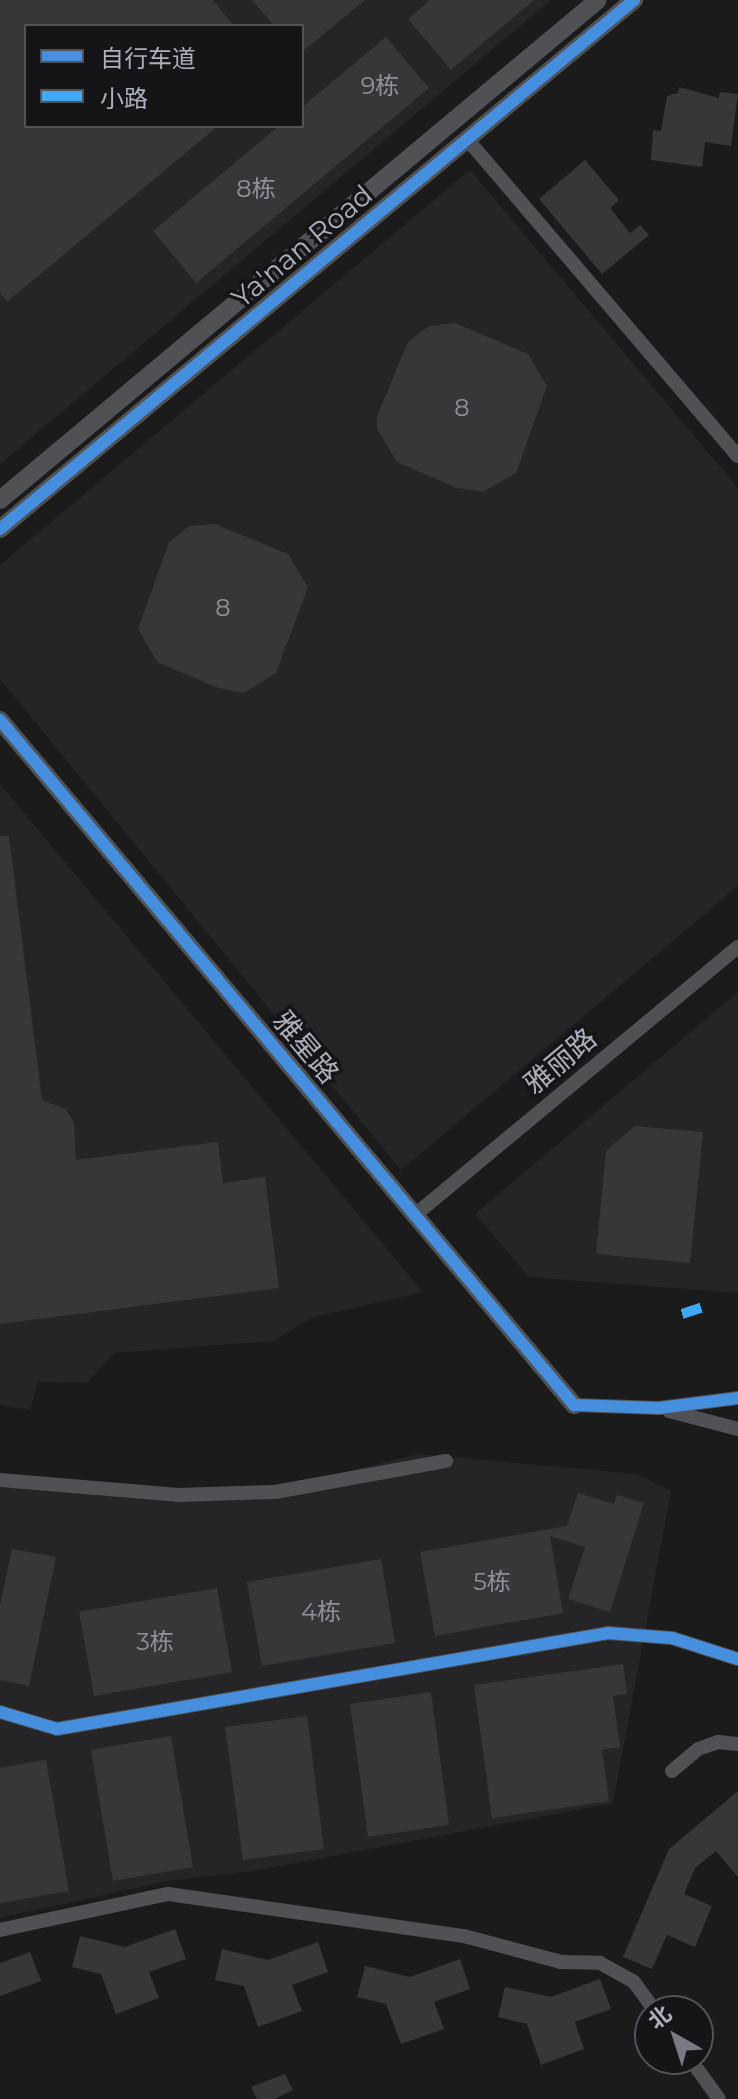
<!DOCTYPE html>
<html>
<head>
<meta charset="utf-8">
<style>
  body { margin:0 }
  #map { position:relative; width:738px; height:2099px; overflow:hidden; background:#1b1b1b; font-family:Montserrat,"Noto Sans SC",sans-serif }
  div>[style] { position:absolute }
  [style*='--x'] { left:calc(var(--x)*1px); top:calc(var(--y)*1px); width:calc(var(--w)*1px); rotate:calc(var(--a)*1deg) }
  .built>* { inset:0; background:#252527 }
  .building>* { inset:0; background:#373739 }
  .minor>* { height:14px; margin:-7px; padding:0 7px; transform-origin:7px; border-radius:7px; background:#505155 }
  .tertiary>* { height:18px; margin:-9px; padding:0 9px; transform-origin:9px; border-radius:9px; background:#505155 }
  .quiet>* { height:10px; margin-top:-5px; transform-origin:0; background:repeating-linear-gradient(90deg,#3fa9f5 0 20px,transparent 0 30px) }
  .cycleway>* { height:12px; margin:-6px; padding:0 6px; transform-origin:6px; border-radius:6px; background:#468fdf }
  span { translate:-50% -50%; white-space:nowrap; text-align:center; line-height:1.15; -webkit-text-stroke:7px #151517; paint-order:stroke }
  .number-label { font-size:24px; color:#8f919b }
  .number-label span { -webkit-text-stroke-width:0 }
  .street-label { font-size:28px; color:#acafbc }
  .legend { position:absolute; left:24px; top:24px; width:280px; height:104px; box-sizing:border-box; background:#151517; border:2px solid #515359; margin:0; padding:10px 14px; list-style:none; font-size:24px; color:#acafbc }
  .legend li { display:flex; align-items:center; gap:16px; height:40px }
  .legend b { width:40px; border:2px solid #515359 }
  .north { position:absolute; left:634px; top:1995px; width:80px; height:80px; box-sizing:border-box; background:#151517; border:2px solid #515359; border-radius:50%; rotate:321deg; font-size:22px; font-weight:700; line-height:32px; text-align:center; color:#acafbc }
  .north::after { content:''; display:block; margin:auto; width:28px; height:36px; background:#797b84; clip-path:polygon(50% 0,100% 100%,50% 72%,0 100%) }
</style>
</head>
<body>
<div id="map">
  <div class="built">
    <div style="clip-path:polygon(evenodd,0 0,551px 0,0 464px,0 0,26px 26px,302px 26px,302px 126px,26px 126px,26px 26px)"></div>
    <div style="clip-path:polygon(470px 170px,738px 488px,738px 886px,401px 1170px,0 679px,0 565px)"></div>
    <div style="clip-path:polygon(0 784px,423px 1292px,310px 1318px,274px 1341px,114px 1353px,87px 1383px,38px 1382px,30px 1410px,0 1405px)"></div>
    <div style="clip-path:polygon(738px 992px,738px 1293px,529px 1277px,475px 1214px)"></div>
    <div style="clip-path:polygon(419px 1454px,637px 1474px,671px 1491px,613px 1803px,254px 1871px,168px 1881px,0 1918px,0 1476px,229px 1500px)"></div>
  </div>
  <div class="building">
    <div style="clip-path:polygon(0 0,213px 0,234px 26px,26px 26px,26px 126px,218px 126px,7px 302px,0 293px)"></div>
    <div style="clip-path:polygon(252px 0,365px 0,302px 52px,302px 26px,274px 26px)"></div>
    <div style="clip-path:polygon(430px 0,534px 0,451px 70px,408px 19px)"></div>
    <div style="clip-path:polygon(386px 37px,429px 88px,196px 283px,153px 231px,279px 126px,302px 126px,302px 107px)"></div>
    <div style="clip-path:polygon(679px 87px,719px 98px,720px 92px,738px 94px,731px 146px,705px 142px,702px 167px,651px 160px,653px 130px,661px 131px,667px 96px,678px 93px)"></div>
    <div style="clip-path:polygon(585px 160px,619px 200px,610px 208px,630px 233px,640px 225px,649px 235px,602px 274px,539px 199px)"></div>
    <div style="clip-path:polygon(455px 323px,528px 354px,547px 386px,516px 473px,483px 492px,457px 488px,397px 462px,377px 429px,377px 416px,408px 342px,429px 326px)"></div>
    <div style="clip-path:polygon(215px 524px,288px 554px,308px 587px,276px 673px,244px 693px,218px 688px,157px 662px,138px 629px,169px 542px,189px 526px)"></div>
    <div style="clip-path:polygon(0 836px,9px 836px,42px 1100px,65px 1109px,74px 1122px,76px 1160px,218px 1142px,223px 1183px,265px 1177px,279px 1288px,0 1324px)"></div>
    <div style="clip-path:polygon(635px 1126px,703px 1132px,690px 1263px,596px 1254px,606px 1151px)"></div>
    <div style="clip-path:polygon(578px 1493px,614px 1504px,617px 1495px,644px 1503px,610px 1612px,568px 1599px,585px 1547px,550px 1536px,563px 1613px,435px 1636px,420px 1552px,567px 1526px)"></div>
    <div style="clip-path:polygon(12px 1549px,56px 1557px,29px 1686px,0 1680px,0 1606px)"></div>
    <div style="clip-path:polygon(381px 1559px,395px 1643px,262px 1666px,247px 1582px)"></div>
    <div style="clip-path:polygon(217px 1588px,232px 1672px,94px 1696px,79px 1612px)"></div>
    <div style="clip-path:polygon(623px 1664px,627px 1694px,613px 1696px,620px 1747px,602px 1750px,609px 1801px,492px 1818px,474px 1685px)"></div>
    <div style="clip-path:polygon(431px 1692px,449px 1825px,368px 1837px,350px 1704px)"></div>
    <div style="clip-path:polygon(307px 1716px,324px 1849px,243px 1860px,225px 1727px)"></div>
    <div style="clip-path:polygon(171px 1736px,193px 1867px,113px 1881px,91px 1750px)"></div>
    <div style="clip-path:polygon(46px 1760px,69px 1891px,0 1903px,0 1768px)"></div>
    <div style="clip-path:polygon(738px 1791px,738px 1877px,716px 1851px,695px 1868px,684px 1894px,712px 1906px,695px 1947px,667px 1935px,652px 1969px,623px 1957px,669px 1849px)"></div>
    <div style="clip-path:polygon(175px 1929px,186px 1959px,149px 1972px,159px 1998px,116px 2014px,101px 1974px,72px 1967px,80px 1936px,125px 1947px)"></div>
    <div style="clip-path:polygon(318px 1942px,328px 1972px,292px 1985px,302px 2011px,258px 2027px,244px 1986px,215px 1980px,222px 1949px,268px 1960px)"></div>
    <div style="clip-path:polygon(30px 1952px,41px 1981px,0 1996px,0 1963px)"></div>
    <div style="clip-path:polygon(460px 1959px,470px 1989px,434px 2002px,444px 2029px,401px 2044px,386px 2004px,357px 1997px,365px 1966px,410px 1977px)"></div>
    <div style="clip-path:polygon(600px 1979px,611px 2009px,575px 2022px,584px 2049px,541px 2065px,527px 2024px,498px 2017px,505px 1987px,551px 1997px)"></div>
    <div style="clip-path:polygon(285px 2074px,293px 2090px,274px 2099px,257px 2099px,251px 2087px)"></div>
  </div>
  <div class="minor">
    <div style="--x:467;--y:139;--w:417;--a:49.5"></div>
    <div style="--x:415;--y:1215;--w:420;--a:-39.7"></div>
    <div style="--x:574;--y:1405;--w:85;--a:2"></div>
    <div style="--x:659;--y:1408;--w:80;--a:-7.2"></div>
    <div style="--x:669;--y:1411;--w:71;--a:14.6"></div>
    <div style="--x:0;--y:1480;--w:178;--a:4.8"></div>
    <div style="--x:177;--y:1495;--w:98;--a:-1.8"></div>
    <div style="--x:275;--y:1492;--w:174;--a:-10.3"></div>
    <div style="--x:0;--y:1712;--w:59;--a:16.6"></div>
    <div style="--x:57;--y:1729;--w:559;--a:-9.88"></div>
    <div style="--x:608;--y:1633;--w:64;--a:4.5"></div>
    <div style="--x:672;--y:1638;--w:69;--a:17.7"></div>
    <div style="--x:672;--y:1771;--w:34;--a:-40"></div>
    <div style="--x:698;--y:1749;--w:21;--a:-19"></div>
    <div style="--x:718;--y:1742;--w:20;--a:6"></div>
    <div style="--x:0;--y:1930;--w:172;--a:-12.1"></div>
    <div style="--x:168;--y:1894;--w:299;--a:8.1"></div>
    <div style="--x:464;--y:1936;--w:100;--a:15"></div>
    <div style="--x:561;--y:1962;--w:39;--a:1"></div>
    <div style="--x:600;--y:1963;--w:39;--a:29"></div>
    <div style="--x:634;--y:1982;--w:36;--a:54"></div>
    <div style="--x:690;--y:2059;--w:49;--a:54.1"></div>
  </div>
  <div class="tertiary">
    <div style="--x:0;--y:500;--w:779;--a:-39.9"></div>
    <div style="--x:0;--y:529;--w:826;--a:-39.84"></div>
    <div style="--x:0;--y:720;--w:894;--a:50.04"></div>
  </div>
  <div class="quiet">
    <div style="--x:682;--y:1314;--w:28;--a:-18"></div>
  </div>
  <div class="cycleway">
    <div style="--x:0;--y:529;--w:826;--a:-39.84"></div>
    <div style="--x:0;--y:720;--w:894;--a:50.04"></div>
    <div style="--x:574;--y:1405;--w:85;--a:2"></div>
    <div style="--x:659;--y:1408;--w:80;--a:-7.2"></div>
    <div style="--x:0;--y:1712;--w:59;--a:16.6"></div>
    <div style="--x:57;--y:1729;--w:559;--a:-9.88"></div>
    <div style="--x:608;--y:1633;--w:64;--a:4.5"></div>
    <div style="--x:672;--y:1638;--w:69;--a:17.7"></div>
  </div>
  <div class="number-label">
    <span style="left:380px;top:86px">9栋</span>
    <span style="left:256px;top:189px">8栋</span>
    <span style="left:462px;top:408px">8</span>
    <span style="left:223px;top:608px">8</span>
    <span style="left:492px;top:1582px">5栋</span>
    <span style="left:321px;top:1612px">4栋</span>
    <span style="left:155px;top:1642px">3栋</span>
  </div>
  <div class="street-label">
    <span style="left:302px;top:246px;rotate:-40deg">Ya'nan Road</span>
    <span style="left:306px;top:1047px;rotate:50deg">雅星路</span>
    <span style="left:560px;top:1061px;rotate:-40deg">雅丽路</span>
  </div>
  <ul class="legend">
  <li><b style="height:10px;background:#468fdf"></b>自行车道</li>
  <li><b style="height:10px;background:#3fa9f5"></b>小路</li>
  </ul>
  <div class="north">北</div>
</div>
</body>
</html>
